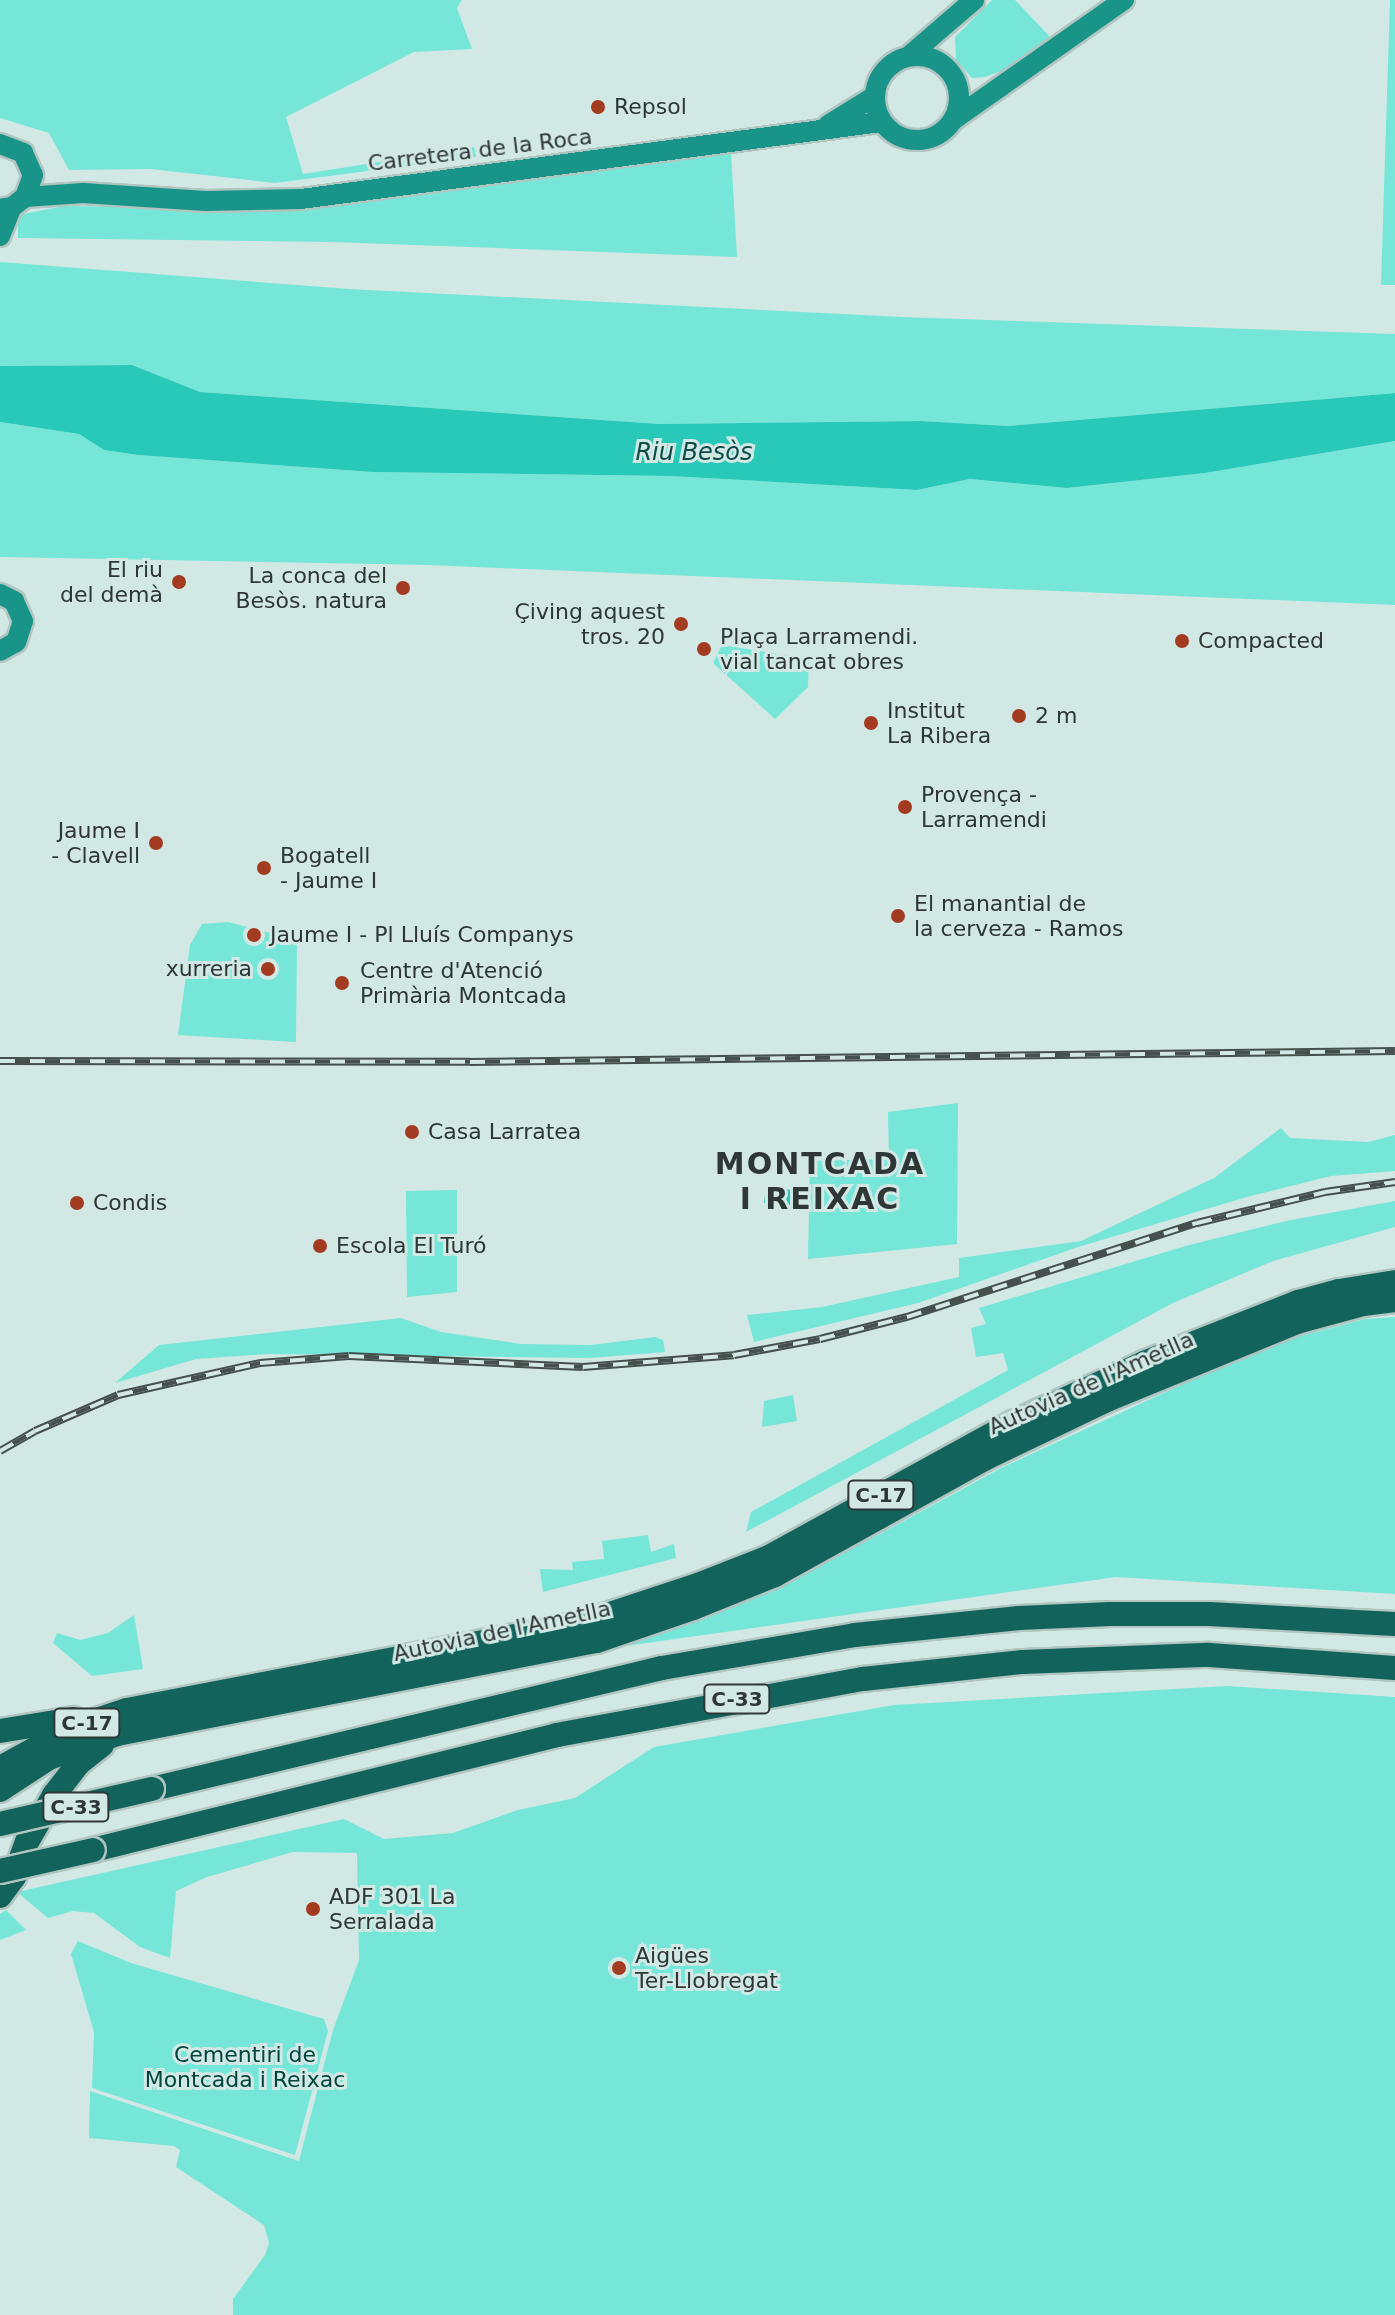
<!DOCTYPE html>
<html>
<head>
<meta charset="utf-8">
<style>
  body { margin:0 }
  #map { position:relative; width:1395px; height:2315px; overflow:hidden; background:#d2e8e4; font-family:"DejaVu Sans",sans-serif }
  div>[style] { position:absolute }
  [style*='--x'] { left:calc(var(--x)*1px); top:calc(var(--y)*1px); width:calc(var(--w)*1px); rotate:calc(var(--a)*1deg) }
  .green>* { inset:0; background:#76e6d9 }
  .water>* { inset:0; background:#29c9ba }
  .roads { filter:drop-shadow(2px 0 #b1c5c1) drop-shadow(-2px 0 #b1c5c1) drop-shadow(0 2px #b1c5c1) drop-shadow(0 -2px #b1c5c1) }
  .secondary>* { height:20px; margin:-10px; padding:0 10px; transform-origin:10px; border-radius:10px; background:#189488 }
  .secondary>.ring { margin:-10px; padding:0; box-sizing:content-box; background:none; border:20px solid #189488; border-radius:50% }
  .highway>* { height:24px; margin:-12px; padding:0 12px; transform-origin:12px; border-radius:12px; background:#12635b }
  .rail>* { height:8px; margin-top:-4px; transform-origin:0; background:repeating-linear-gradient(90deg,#d2e8e4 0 15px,#45504d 0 30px); box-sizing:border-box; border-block:2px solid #45504d }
  .bridges { filter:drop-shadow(2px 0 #b1c5c1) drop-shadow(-2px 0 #b1c5c1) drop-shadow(0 2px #b1c5c1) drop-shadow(0 -2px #b1c5c1) }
  .highway-bridge>* { height:24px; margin:-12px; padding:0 12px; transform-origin:12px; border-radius:12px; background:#12635b }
  .dots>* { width:22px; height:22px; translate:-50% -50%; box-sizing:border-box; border:4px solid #d2e8e4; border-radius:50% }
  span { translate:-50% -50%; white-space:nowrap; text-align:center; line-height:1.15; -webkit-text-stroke:6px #d2e8e4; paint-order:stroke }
  .shield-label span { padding:2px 6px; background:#d2e8e4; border:2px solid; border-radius:6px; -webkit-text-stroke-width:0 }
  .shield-label { font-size:20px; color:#2e3735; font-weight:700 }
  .poi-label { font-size:22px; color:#2e3735 }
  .left { translate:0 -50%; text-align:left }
  .right { translate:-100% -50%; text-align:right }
  .street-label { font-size:22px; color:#2e3735 }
  .park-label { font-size:22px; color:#00453f }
  .water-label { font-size:24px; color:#0c4d47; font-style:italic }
  .district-label { font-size:30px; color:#2e3735; font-weight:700; letter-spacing:2px }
</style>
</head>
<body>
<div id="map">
  <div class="green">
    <div style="clip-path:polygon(0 0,462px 0,457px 8px,472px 49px,414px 52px,286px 117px,303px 174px,474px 147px,476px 157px,275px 183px,150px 169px,69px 170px,49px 133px,0 118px)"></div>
    <div style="clip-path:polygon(992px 0,1015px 0,1052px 39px,1015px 66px,985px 77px,972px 78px,956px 60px,955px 37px)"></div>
    <div style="clip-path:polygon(1390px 0,1395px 0,1395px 285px,1381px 285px)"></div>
    <div style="clip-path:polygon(731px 152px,737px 257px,332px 242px,18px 238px,18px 221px,23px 214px,64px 206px,300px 209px)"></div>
    <div style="clip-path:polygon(0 262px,349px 289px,902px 317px,1395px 334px,1395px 393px,1008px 426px,921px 421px,660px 424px,200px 392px,132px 365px,0 366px)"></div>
    <div style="clip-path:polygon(0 422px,79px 434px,104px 450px,138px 455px,372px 472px,669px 476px,917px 490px,970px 479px,1067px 488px,1205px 473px,1395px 441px,1395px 605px,428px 565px,0 557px)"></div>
    <div style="clip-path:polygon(722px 645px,809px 659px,808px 687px,775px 719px,713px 663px)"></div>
    <div style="clip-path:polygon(228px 922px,297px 940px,296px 1042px,178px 1035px,190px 945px,202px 924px)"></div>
    <div style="clip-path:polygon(958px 1103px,957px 1244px,808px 1259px,810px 1161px,889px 1159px,888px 1112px)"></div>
    <div style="clip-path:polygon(1281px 1128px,1290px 1138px,1368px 1142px,1395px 1135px,1395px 1171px,1331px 1176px,1247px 1197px,1078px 1247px,918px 1303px,754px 1342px,747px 1315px,822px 1307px,959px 1277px,959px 1258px,1081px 1241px,1214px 1178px)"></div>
    <div style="clip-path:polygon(457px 1190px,457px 1292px,407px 1297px,406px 1191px)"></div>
    <div style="clip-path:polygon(1395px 1201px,1395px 1227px,1273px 1261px,1173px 1303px,746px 1532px,751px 1512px,1008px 1370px,1003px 1353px,976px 1357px,971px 1328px,986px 1324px,979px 1308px,1189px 1245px,1286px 1221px)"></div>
    <div style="clip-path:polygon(1395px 1317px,1395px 1594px,1116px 1577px,625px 1646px,880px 1534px,1001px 1468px,1220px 1367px,1297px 1337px,1365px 1319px)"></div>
    <div style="clip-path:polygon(401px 1318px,441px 1332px,521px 1344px,591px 1345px,655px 1337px,663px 1340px,665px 1352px,590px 1358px,268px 1354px,196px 1359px,115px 1383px,159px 1345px)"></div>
    <div style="clip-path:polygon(793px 1395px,797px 1421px,762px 1427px,764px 1401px)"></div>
    <div style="clip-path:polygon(648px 1535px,651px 1552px,674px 1544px,676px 1558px,543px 1592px,540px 1569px,573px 1570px,572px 1562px,604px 1559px,602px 1541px)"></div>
    <div style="clip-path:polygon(134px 1615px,143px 1669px,92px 1676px,53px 1643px,57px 1633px,80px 1640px,108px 1633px)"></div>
    <div style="clip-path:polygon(1227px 1686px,1395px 1697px,1395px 2315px,233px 2315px,233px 2299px,265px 2255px,269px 2243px,264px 2225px,176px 2167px,180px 2150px,174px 2146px,89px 2138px,90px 2091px,299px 2161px,333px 2030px,359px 1960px,357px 1853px,293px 1852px,207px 1877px,176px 1891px,170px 1958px,140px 1947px,94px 1913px,73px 1911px,48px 1918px,17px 1892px,344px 1819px,384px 1839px,453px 1833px,518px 1810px,575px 1798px,654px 1747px,894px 1705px)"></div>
    <div style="clip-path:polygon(6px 1910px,26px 1930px,0 1940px,0 1914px)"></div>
    <div style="clip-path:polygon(78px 1941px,131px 1963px,324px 2019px,328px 2031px,295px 2155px,92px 2088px,94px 2032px,71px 1954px)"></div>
  </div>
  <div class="water">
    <div style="clip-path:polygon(132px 365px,200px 392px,660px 424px,921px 421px,1008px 426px,1395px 393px,1395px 441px,1205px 473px,1067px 488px,970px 479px,917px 490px,669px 476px,372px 472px,138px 455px,104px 450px,79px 434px,0 422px,0 366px)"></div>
    <div style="clip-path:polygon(766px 1187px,801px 1191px,800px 1206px,764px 1203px)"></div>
  </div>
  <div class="roads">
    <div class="secondary">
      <div class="ring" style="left:875px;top:56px;width:64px;height:64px"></div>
      <div style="--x:909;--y:56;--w:86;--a:-40.7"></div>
      <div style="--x:953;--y:120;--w:209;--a:-35.1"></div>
      <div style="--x:828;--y:125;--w:55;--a:-31.7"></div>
      <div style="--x:0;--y:144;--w:25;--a:21"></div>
      <div style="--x:23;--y:153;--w:24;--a:66"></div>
      <div style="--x:33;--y:175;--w:23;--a:110"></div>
      <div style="--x:25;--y:197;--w:16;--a:142"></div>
      <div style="--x:12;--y:207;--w:12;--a:171"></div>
      <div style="--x:25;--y:197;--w:58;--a:-3.9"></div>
      <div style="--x:83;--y:193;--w:123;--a:3.7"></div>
      <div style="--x:206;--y:201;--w:95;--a:-1.2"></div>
      <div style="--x:301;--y:199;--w:585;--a:-7.56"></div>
      <div style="--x:0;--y:236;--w:31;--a:-68"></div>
      <div style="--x:0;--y:594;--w:16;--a:27"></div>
      <div style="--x:14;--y:601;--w:22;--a:66"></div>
      <div style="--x:23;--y:621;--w:22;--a:108"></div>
      <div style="--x:16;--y:642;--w:18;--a:151"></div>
    </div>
    <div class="highway">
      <div style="--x:0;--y:1731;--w:74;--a:-9.3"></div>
      <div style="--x:0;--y:1768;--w:83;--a:-28.7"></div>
      <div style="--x:73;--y:1728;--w:57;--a:-18.4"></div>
      <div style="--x:127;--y:1710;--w:464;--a:-10.8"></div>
      <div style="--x:583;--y:1623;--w:121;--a:-18.3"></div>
      <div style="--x:698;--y:1585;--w:76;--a:-21.5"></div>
      <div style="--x:769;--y:1557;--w:278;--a:-28.8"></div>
      <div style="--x:1013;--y:1423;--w:144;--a:-24.6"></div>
      <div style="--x:1144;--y:1363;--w:166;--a:-21.6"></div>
      <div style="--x:1298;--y:1302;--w:42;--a:-15"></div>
      <div style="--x:1339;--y:1291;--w:57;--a:-9.1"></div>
      <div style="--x:152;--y:1789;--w:524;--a:-13.35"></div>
      <div style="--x:662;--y:1668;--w:196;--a:-9.7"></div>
      <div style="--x:855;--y:1635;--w:165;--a:-5.9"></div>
      <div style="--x:1019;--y:1618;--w:92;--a:-2.5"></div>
      <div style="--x:1111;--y:1614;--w:98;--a:0"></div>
      <div style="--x:1209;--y:1614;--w:186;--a:3.1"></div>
      <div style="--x:0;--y:1790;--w:59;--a:-33.1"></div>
      <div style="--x:49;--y:1758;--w:72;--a:-19.4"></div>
      <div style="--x:117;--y:1734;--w:489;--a:-11"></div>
      <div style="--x:597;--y:1641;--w:102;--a:-19"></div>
      <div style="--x:693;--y:1608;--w:88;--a:-21.9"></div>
      <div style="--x:775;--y:1575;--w:239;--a:-29"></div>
      <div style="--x:984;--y:1459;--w:136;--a:-25.6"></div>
      <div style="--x:1107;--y:1400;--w:205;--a:-22.3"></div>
      <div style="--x:1297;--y:1322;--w:68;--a:-15.3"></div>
      <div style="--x:1363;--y:1304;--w:32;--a:-7"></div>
      <div style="--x:93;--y:1850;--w:478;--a:-13.9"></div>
      <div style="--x:557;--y:1735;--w:311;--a:-10.4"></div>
      <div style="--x:863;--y:1679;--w:161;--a:-6.1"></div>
      <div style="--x:1023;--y:1662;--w:186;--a:-2.2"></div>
      <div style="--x:1209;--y:1655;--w:186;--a:4"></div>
      <div style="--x:0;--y:1896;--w:24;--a:-54"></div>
      <div style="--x:14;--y:1877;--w:37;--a:-70"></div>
      <div style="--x:27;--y:1842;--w:54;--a:-60.1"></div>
      <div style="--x:54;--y:1795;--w:41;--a:-52"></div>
      <div style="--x:79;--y:1763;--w:29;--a:-38"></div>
    </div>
  </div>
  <div class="rail">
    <div style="--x:0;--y:1061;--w:470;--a:0.1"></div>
    <div style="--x:470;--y:1062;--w:925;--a:-0.68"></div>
    <div style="--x:0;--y:1451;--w:40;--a:-29.7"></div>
    <div style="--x:35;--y:1431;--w:90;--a:-23.4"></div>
    <div style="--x:118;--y:1395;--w:146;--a:-12.7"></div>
    <div style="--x:260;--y:1363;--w:89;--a:-4.5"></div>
    <div style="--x:349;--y:1356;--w:234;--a:2.7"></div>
    <div style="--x:583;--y:1367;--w:151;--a:-4.5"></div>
    <div style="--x:734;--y:1355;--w:87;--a:-10.5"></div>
    <div style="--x:820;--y:1339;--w:90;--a:-14.2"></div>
    <div style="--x:907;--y:1317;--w:305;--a:-18"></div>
    <div style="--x:1197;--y:1223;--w:132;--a:-13.6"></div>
    <div style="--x:1325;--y:1192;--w:71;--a:-8.1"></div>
  </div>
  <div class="bridges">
    <div class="highway-bridge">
      <div style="--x:0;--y:1824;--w:156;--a:-13"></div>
      <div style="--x:0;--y:1871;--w:95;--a:-12.7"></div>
    </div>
  </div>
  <div class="dots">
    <div style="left:598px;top:107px;background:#a33b20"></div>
    <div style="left:179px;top:582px;background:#a33b20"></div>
    <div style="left:403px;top:588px;background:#a33b20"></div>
    <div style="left:681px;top:624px;background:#a33b20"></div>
    <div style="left:1182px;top:641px;background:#a33b20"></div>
    <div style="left:704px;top:649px;background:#a33b20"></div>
    <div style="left:1019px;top:716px;background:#a33b20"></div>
    <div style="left:871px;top:723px;background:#a33b20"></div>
    <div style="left:905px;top:807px;background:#a33b20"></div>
    <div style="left:156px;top:843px;background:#a33b20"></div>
    <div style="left:264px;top:868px;background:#a33b20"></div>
    <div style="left:898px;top:916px;background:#a33b20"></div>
    <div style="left:254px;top:935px;background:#a33b20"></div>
    <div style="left:268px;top:969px;background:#a33b20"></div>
    <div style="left:342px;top:983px;background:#a33b20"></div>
    <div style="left:412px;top:1132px;background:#a33b20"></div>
    <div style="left:77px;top:1203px;background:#a33b20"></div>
    <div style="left:320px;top:1246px;background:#a33b20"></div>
    <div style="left:313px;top:1909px;background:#a33b20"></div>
    <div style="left:619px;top:1968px;background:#a33b20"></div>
  </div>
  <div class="shield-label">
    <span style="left:881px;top:1495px">C-17</span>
    <span style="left:737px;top:1699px">C-33</span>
    <span style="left:87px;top:1723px">C-17</span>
    <span style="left:76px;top:1807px">C-33</span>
  </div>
  <div class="poi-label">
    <span class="left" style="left:614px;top:107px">Repsol</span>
    <span class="right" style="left:163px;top:582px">El riu<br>del demà</span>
    <span class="right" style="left:387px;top:588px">La conca del<br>Besòs. natura</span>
    <span class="right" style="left:665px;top:624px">Çiving aquest<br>tros. 20</span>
    <span class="left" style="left:720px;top:649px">Plaça Larramendi.<br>vial tancat obres</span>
    <span class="left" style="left:1198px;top:641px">Compacted</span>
    <span class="left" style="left:887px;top:723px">Institut<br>La Ribera</span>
    <span class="left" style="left:1035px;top:716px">2 m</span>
    <span class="left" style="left:921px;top:807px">Provença -<br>Larramendi</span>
    <span class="right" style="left:140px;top:843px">Jaume I<br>- Clavell</span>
    <span class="left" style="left:280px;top:868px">Bogatell<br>- Jaume I</span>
    <span class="left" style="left:914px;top:916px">El manantial de<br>la cerveza - Ramos</span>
    <span class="left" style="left:270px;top:935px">Jaume I - Pl Lluís Companys</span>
    <span class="right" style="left:252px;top:969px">xurreria</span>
    <span class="left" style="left:360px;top:983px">Centre d'Atenció<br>Primària Montcada</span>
    <span class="left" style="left:428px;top:1132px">Casa Larratea</span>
    <span class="left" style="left:93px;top:1203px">Condis</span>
    <span class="left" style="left:336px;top:1246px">Escola El Turó</span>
    <span class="left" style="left:329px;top:1909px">ADF 301 La<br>Serralada</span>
    <span class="left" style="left:635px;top:1968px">Aigües<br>Ter-Llobregat</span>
  </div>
  <div class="street-label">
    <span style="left:480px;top:150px;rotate:-7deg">Carretera de la Roca</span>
    <span style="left:1091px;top:1383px;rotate:-24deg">Autovia de l'Ametlla</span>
    <span style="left:502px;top:1631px;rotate:-12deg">Autovia de l'Ametlla</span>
  </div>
  <div class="park-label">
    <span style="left:245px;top:2067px">Cementiri de<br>Montcada i Reixac</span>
  </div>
  <div class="water-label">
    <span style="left:694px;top:453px">Riu Besòs</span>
  </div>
  <div class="district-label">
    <span style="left:820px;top:1181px">MONTCADA<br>I REIXAC</span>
  </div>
</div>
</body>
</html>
